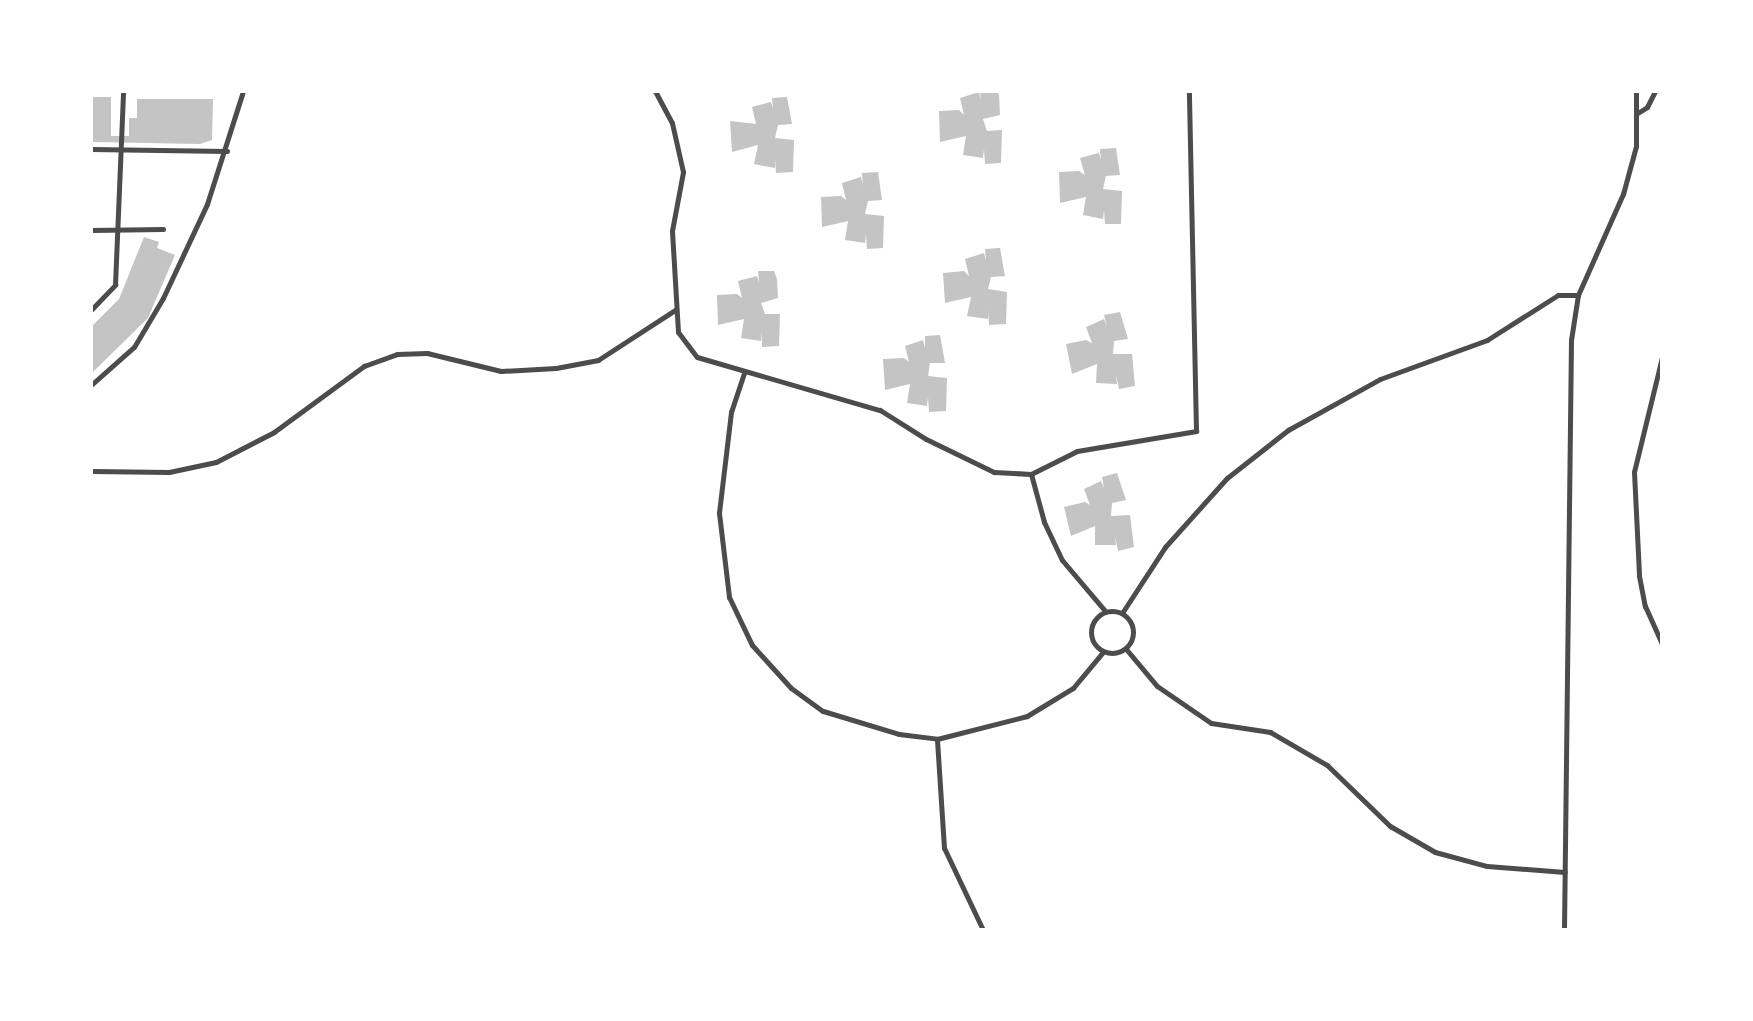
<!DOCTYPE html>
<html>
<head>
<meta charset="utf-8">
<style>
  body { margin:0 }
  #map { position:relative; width:1753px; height:1021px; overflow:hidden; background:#fff; font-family:"Roboto Serif",serif }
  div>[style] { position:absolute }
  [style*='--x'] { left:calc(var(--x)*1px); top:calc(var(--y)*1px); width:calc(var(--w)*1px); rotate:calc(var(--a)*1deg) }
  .building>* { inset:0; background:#c4c4c4 }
  .pedestrian>* { height:4.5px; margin:-2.25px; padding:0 2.25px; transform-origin:2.25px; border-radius:2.25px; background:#4c4c4c }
  .minor>* { height:5px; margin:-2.5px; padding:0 2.5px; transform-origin:2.5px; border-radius:2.5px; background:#4c4c4c }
  .minor>.ring { margin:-2.5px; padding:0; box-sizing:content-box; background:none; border:5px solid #4c4c4c; border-radius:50% }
  span { translate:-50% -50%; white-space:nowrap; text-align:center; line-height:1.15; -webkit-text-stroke:7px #fff; paint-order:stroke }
  .frame { position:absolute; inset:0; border:93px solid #fff; pointer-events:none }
</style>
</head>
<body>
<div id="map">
  <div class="building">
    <div style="clip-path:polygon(980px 91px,996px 91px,999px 95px,1000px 115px,983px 119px,987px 131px,1002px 130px,1001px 163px,985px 164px,984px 149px,983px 158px,963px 155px,966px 136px,940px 142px,939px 111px,959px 110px,964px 115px,960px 98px,979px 92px,981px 100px)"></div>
    <div style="clip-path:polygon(91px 97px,111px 97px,111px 136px,129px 136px,129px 118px,137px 118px,137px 99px,213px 99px,212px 140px,200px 144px,91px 142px)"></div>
    <div style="clip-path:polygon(787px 97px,792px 124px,778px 125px,775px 138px,794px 140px,793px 172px,776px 173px,775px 159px,775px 168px,754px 164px,758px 145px,732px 152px,730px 121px,756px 124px,752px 107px,771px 102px,773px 109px,772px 98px)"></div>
    <div style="clip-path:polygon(1116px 148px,1120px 175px,1106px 176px,1103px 189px,1122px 191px,1121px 224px,1105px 224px,1104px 210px,1103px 219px,1083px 215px,1086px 197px,1060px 203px,1059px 172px,1079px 171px,1085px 175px,1080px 158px,1099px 153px,1101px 160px,1100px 149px)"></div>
    <div style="clip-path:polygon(878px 172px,882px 200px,868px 201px,865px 214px,884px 216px,883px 248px,867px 249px,866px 234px,865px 243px,845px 240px,848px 221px,822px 227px,821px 197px,841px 196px,846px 200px,842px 183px,861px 177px,863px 185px,862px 173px)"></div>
    <div style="clip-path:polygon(144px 237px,159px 242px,157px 248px,175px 255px,148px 318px,91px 374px,91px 327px,119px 299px)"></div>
    <div style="clip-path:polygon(1000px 248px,1005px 276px,991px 277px,988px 289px,1007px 292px,1006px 324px,989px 325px,988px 310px,988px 319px,967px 316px,971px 297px,945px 303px,943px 273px,964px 271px,969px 276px,965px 259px,984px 253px,986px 261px,985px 249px)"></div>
    <div style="clip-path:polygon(758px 271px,774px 271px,777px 279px,778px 298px,761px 303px,765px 314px,780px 314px,779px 346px,762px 347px,762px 332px,761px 341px,741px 338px,744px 319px,718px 325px,717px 295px,737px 294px,742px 298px,738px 281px,757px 276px,759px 283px)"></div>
    <div style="clip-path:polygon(1120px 312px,1128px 339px,1114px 341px,1113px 354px,1132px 354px,1135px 386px,1119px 389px,1116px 375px,1117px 384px,1096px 383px,1097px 364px,1072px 374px,1066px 344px,1086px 340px,1092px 343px,1086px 327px,1104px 319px,1107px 327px,1104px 315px)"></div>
    <div style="clip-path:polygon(940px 335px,945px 363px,930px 363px,928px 376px,947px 378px,946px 411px,929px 412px,928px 397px,927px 406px,907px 403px,910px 384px,885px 390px,883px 359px,904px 358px,909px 362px,905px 346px,923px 340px,925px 348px,925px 336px)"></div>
    <div style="clip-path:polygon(1117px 473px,1126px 500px,1112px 503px,1111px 516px,1130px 515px,1134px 547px,1118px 551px,1115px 536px,1116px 545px,1095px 545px,1095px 526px,1071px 536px,1064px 507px,1085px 502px,1090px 505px,1084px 489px,1101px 481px,1104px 488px,1102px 477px)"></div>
  </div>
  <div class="pedestrian">
    <div style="--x:91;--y:149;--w:136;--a:0.8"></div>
    <div style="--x:91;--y:230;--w:72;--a:-0.8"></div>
    <div style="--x:91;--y:310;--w:35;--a:-46"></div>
    <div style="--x:115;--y:285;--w:194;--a:-87.6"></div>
  </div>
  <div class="minor">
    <div style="--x:655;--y:91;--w:36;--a:62"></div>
    <div style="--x:672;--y:123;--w:50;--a:77.3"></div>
    <div style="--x:683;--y:172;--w:60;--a:100.6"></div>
    <div style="--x:672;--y:231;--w:101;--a:86.6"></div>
    <div style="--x:678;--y:332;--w:31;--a:53"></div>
    <div style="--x:697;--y:357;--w:191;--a:16.2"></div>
    <div style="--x:880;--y:410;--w:54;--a:32.2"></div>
    <div style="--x:926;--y:439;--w:76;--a:25.9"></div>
    <div style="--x:994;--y:472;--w:37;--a:3"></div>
    <div style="--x:1031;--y:474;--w:51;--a:-26.6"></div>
    <div style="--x:1077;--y:451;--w:121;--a:-9.5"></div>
    <div style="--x:1196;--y:431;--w:340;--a:-91.2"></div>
    <div style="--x:1636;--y:114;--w:13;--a:-32"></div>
    <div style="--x:1647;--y:107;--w:18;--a:-63"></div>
    <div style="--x:1662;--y:357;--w:118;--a:103.7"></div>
    <div style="--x:1634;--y:472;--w:104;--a:87.2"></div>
    <div style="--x:1639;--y:576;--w:31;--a:79"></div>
    <div style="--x:1645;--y:606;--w:42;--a:65.9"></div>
    <div style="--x:744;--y:373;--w:41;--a:108.4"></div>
    <div style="--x:731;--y:412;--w:102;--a:96.8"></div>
    <div style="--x:719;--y:513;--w:85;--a:83.2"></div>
    <div style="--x:729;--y:597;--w:53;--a:64.4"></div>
    <div style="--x:752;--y:645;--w:58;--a:47.8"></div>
    <div style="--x:791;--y:688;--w:39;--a:36"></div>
    <div style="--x:823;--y:711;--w:79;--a:16.8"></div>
    <div style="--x:899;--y:734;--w:38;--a:7"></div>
    <div style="--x:91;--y:385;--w:57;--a:-41.5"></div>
    <div style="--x:134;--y:347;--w:57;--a:-59.4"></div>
    <div style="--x:163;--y:298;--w:104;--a:-64.9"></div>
    <div style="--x:207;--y:204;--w:119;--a:-72.3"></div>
    <div style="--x:91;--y:471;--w:78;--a:0.7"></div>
    <div style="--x:169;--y:472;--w:48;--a:-12"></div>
    <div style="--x:216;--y:462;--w:65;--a:-27.3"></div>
    <div style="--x:274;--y:432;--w:112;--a:-36.3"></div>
    <div style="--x:364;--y:366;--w:35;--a:-20"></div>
    <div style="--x:397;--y:354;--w:30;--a:-2"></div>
    <div style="--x:427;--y:353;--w:76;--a:13.7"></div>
    <div style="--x:501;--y:371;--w:55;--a:-3.1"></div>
    <div style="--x:556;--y:368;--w:43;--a:-10.8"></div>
    <div style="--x:598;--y:360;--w:92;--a:-33"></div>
    <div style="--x:1031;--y:474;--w:50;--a:74.8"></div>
    <div style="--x:1044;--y:522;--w:42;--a:64.7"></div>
    <div style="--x:1062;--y:560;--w:68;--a:49.8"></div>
    <div class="ring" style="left:1091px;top:611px;width:37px;height:37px"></div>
    <div style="--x:1122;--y:613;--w:79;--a:-56.9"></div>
    <div style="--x:1165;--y:547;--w:93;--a:-48.1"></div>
    <div style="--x:1227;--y:478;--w:78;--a:-38.2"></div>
    <div style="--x:1288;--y:430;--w:105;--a:-29"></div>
    <div style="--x:1380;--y:379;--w:114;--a:-20"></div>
    <div style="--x:1487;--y:340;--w:84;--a:-32.4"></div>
    <div style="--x:1558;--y:295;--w:20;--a:0"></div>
    <div style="--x:1126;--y:649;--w:48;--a:50"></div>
    <div style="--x:1157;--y:686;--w:65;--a:34.4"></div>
    <div style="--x:1211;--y:723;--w:60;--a:8.7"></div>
    <div style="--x:1270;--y:732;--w:66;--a:30.1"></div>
    <div style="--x:1327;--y:765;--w:88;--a:44.1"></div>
    <div style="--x:1390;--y:826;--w:52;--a:30"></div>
    <div style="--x:1435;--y:852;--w:54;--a:15.1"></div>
    <div style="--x:1487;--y:866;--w:78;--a:4.4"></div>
    <div style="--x:983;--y:930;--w:91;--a:-115.4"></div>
    <div style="--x:944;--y:848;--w:109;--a:-93.7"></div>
    <div style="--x:937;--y:739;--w:93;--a:-14.3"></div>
    <div style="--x:1027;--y:716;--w:54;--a:-31.3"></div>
    <div style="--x:1073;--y:688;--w:47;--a:-50.2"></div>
    <div style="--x:1564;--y:930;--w:590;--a:-89.32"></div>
    <div style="--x:1571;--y:340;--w:46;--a:-81.2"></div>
    <div style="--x:1578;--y:295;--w:111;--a:-66"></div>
    <div style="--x:1623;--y:194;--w:50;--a:-74.8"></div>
    <div style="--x:1636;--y:146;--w:55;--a:-90"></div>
  </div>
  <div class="frame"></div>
</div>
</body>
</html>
